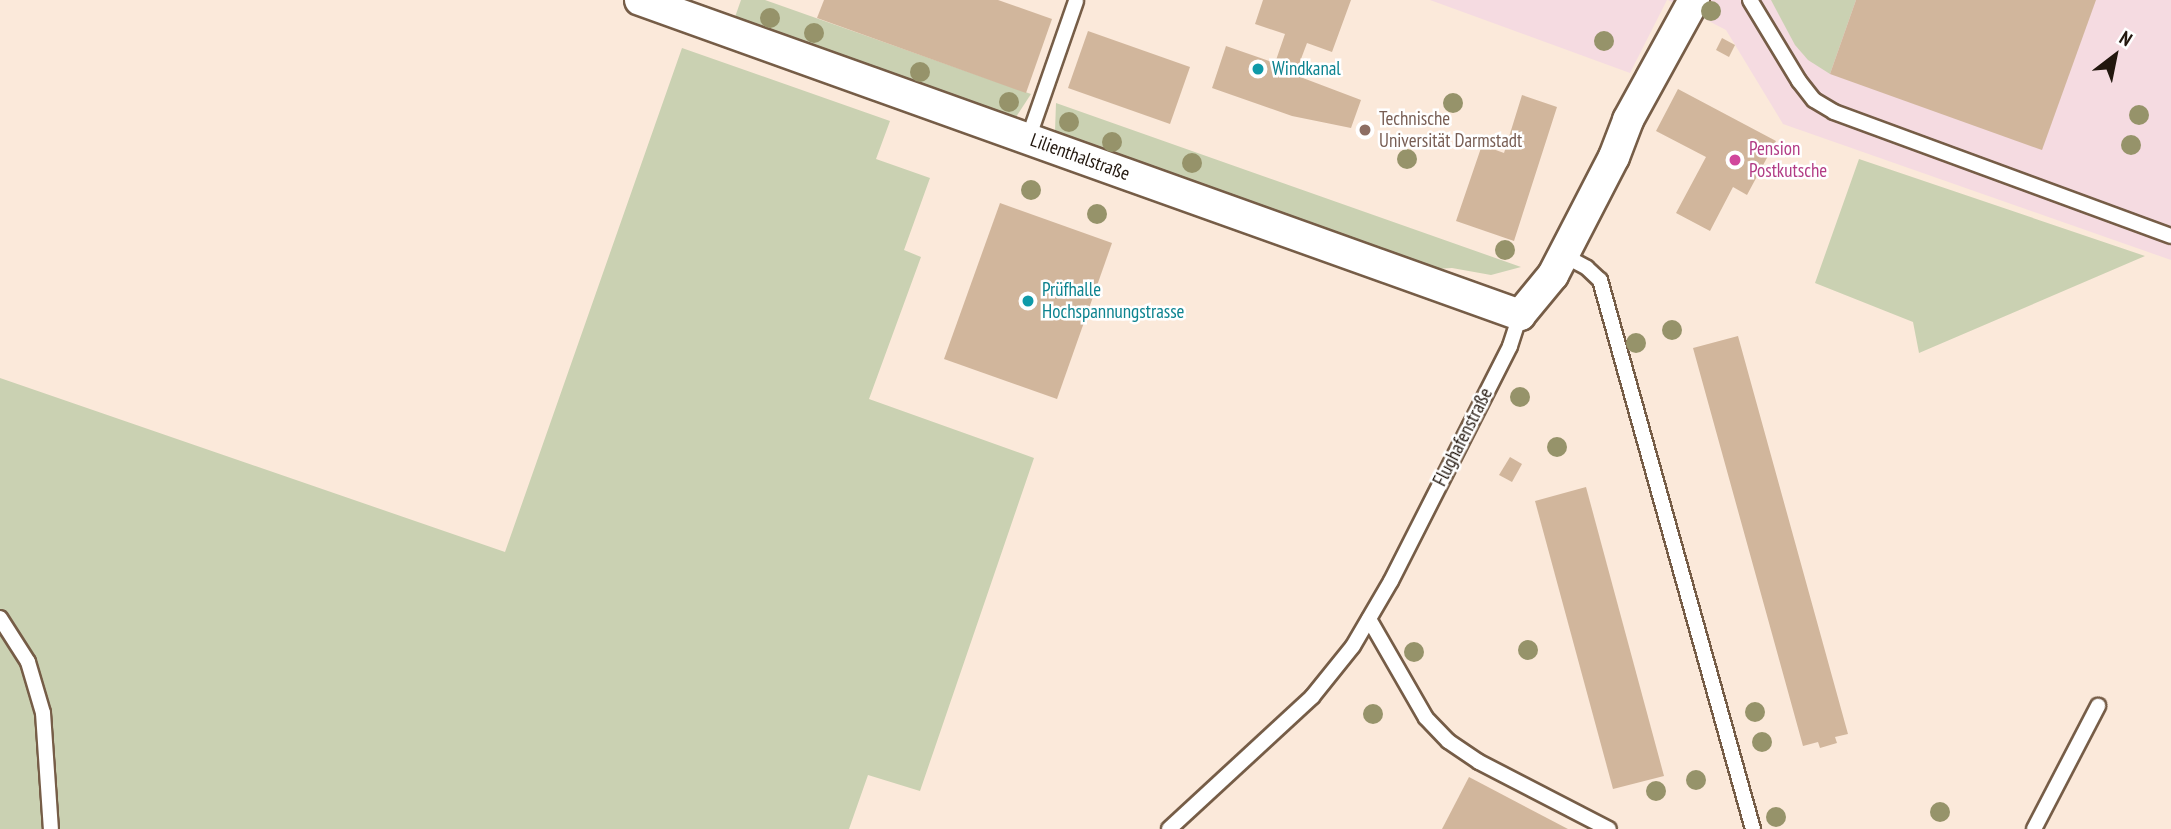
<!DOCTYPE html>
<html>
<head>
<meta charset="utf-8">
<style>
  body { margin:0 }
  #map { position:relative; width:2171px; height:829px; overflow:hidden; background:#fbe9da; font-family:"PT Sans Narrow",sans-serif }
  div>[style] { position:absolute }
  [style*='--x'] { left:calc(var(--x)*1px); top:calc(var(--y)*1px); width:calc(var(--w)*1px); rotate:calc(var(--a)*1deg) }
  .commercial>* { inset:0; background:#f5dbe1 }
  .green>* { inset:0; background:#cad1b2 }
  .building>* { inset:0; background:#d1b69c }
  .roads { filter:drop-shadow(2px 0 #765d47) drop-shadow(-2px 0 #765d47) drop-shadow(0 2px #765d47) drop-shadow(0 -2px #765d47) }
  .lane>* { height:14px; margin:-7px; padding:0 7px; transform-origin:7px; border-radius:7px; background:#fff }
  .street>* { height:30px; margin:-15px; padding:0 15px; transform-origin:15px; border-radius:15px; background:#fff }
  .trees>* { width:20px; height:20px; margin:-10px; border-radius:50%; background:#96936a }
  .dots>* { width:19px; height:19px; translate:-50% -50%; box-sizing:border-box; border:4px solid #fff; border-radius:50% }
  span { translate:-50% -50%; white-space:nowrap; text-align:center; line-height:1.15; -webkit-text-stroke:5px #fff; paint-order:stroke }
  .culture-label { font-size:19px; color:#0d838f }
  .left { translate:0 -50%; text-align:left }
  .education-label { font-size:19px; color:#785e54 }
  .hotel-label { font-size:19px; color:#b23c85 }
  .street-label { font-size:19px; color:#22170e }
  .north { position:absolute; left:2080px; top:21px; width:70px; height:70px; -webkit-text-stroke:5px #fff; paint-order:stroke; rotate:32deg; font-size:19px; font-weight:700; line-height:28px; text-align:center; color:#22170e }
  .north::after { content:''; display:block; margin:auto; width:24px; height:32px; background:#22170e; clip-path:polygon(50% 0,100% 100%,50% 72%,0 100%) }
</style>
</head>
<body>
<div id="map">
  <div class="commercial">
    <div style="clip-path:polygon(1430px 0,1667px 0,1630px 73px)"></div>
    <div style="clip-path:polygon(1668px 0,2171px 0,2171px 260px,1783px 124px,1726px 30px)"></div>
  </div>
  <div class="green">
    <div style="clip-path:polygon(741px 0,765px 0,1031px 94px,1016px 117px,735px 17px)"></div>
    <div style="clip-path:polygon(1771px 0,1856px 0,1830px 74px,1808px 60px,1795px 45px)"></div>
    <div style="clip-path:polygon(682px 48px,890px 121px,876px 159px,930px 178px,904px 250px,921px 257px,869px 399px,1034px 458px,920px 791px,868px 775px,849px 829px,0 829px,0 378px,505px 552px)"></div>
    <div style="clip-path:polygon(1056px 103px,1521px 267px,1491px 275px,1452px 268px,1435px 269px,1055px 131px)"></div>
    <div style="clip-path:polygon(1859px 159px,2145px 256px,1919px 353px,1913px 322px,1815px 283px)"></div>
  </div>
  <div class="building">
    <div style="clip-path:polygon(824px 0,998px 0,1052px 19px,1026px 93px,817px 18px)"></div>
    <div style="clip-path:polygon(1263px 0,1351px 0,1332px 52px,1307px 43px,1295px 75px,1361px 100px,1351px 128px,1292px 116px,1212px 88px,1226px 46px,1275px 63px,1285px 34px,1255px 24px)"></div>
    <div style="clip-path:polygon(1856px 0,2096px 0,2042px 150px,1830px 74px)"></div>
    <div style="clip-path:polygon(1088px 31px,1190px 67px,1170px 124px,1068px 88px)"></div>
    <div style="clip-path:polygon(1722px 38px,1735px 45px,1729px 57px,1716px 50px)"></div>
    <div style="clip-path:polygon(1678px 89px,1776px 141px,1747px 195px,1733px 187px,1710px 231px,1676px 213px,1706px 157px,1656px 131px)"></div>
    <div style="clip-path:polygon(1522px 95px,1557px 107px,1514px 241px,1456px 221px,1482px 145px,1504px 153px)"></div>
    <div style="clip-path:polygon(1000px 203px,1112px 243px,1057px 399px,944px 359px)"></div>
    <div style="clip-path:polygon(1738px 336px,1848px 734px,1835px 737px,1837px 743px,1820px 748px,1818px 742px,1803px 746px,1693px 348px)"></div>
    <div style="clip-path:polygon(1510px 457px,1522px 464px,1512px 482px,1499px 475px)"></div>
    <div style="clip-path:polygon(1586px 487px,1664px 776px,1613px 789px,1535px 501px)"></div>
    <div style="clip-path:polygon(1469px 777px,1568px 829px,1442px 829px)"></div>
  </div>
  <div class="roads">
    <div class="lane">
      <div style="--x:1750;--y:0;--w:95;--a:58.8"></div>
      <div style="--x:1799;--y:81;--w:24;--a:52"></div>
      <div style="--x:1814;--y:100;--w:23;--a:31"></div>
      <div style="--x:1834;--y:112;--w:359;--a:20.2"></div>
      <div style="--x:1028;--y:139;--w:146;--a:-70.8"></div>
      <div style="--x:1563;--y:255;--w:27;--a:28"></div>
      <div style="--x:1587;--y:268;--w:18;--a:43"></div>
      <div style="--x:1600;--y:280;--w:570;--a:74.43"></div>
      <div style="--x:0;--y:618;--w:52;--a:57.5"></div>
      <div style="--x:28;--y:662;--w:53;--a:73.6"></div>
      <div style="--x:43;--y:713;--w:116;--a:86.1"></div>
      <div style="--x:1369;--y:619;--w:114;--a:60.1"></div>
      <div style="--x:1426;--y:718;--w:32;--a:46"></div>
      <div style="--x:1448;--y:741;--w:37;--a:34"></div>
      <div style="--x:1479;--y:762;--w:146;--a:27.3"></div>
      <div style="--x:1169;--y:829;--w:195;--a:-42.7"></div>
      <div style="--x:1312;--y:697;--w:65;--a:-51.2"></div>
      <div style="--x:1353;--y:646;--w:75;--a:-59.7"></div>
      <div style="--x:1391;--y:581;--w:263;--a:-63.1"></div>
      <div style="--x:1510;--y:346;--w:33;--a:-72"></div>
      <div style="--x:2034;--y:829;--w:139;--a:-62.5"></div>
    </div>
    <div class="street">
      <div style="--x:640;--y:0;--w:935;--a:19.7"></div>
      <div style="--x:1520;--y:315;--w:52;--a:-50.5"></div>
      <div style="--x:1553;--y:275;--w:133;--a:-62.7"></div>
      <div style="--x:1614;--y:157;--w:40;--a:-69"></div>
      <div style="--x:1628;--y:120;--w:137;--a:-61.2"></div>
    </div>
  </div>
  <div class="trees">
    <div style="left:1711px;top:11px"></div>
    <div style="left:770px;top:18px"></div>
    <div style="left:814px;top:33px"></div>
    <div style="left:1604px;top:41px"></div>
    <div style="left:920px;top:72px"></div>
    <div style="left:1009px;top:102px"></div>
    <div style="left:1453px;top:103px"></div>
    <div style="left:2139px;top:115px"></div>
    <div style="left:1069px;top:122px"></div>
    <div style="left:1112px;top:142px"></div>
    <div style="left:2131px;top:145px"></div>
    <div style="left:1407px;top:159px"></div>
    <div style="left:1192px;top:163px"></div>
    <div style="left:1031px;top:190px"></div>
    <div style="left:1097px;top:214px"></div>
    <div style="left:1505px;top:250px"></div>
    <div style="left:1672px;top:330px"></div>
    <div style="left:1636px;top:343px"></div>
    <div style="left:1520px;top:397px"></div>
    <div style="left:1557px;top:447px"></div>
    <div style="left:1528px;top:650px"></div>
    <div style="left:1414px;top:652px"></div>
    <div style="left:1755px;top:712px"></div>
    <div style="left:1373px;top:714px"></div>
    <div style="left:1762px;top:742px"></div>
    <div style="left:1696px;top:780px"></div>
    <div style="left:1656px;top:791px"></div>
    <div style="left:1940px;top:812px"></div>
    <div style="left:1776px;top:817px"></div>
  </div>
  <div class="dots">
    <div style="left:1258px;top:69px;background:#0f9aa8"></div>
    <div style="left:1365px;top:130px;background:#8d6e63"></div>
    <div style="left:1735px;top:160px;background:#d1479c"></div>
    <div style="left:1028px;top:301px;background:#0f9aa8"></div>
  </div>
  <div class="culture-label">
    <span class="left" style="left:1272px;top:69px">Windkanal</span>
    <span class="left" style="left:1042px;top:301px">Prüfhalle<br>Hochspannungstrasse</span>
  </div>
  <div class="education-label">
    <span class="left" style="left:1379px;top:130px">Technische<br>Universität Darmstadt</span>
  </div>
  <div class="hotel-label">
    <span class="left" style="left:1749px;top:160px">Pension<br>Postkutsche</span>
  </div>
  <div class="street-label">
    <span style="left:1080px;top:157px;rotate:20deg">Lilienthalstraße</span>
    <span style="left:1463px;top:437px;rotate:-63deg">Flughafenstraße</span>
  </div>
  <div class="north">N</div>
</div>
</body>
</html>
